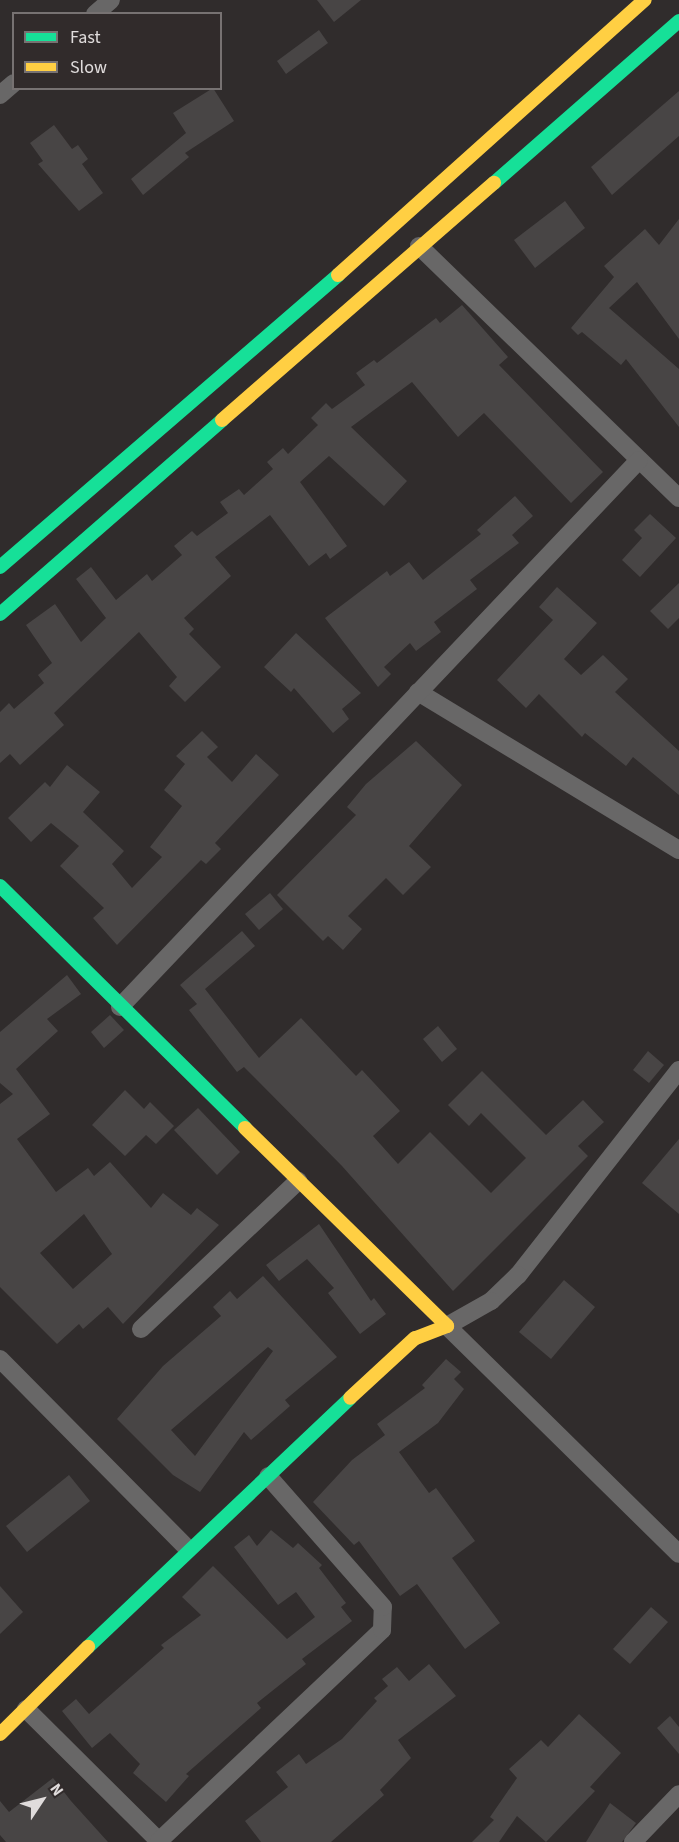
<!DOCTYPE html>
<html>
<head>
<meta charset="utf-8">
<style>
  body { margin:0 }
  #map { position:relative; width:679px; height:1842px; overflow:hidden; background:#302c2c; font-family:"Source Sans 3",sans-serif }
  div>[style] { position:absolute }
  [style*='--x'] { left:calc(var(--x)*1px); top:calc(var(--y)*1px); width:calc(var(--w)*1px); rotate:calc(var(--a)*1deg) }
  .building>* { inset:0; background:#484545 }
  .street>* { height:18px; margin:-9px; padding:0 9px; transform-origin:9px; border-radius:9px; background:#686767 }
  .fast>* { height:14px; margin:-7px; padding:0 7px; transform-origin:7px; border-radius:7px; background:#16e098 }
  .slow>* { height:14px; margin:-7px; padding:0 7px; transform-origin:7px; border-radius:7px; background:#ffcf43 }
  span { translate:-50% -50%; white-space:nowrap; text-align:center; line-height:1.15; -webkit-text-stroke:5px #312b2b; paint-order:stroke }
  .legend { position:absolute; left:12px; top:12px; width:210px; height:78px; box-sizing:border-box; background:#312b2b; border:2px solid #777272; margin:0; padding:8px 10px; list-style:none; font-size:18px; color:#e0dcdc }
  .legend li { display:flex; align-items:center; gap:12px; height:30px }
  .legend b { width:30px; border:2px solid #777272 }
  .north { position:absolute; left:12px; top:1770px; width:60px; height:60px; -webkit-text-stroke:4px #312b2b; paint-order:stroke; rotate:55deg; font-size:16px; font-weight:700; line-height:24px; text-align:center; color:#e0dcdc }
  .north::after { content:''; display:block; margin:auto; width:21px; height:27px; background:#e0dcdc; clip-path:polygon(50% 0,100% 100%,50% 72%,0 100%) }
</style>
</head>
<body>
<div id="map">
  <div class="building">
    <div style="clip-path:polygon(317px 0,361px 0,334px 22px)"></div>
    <div style="clip-path:polygon(319px 30px,328px 43px,286px 74px,277px 61px)"></div>
    <div style="clip-path:polygon(213px 88px,234px 121px,185px 153px,189px 157px,143px 195px,131px 179px,186px 133px,173px 113px)"></div>
    <div style="clip-path:polygon(679px 91px,679px 136px,612px 195px,591px 167px)"></div>
    <div style="clip-path:polygon(54px 125px,72px 149px,78px 145px,88px 159px,82px 164px,103px 193px,79px 211px,38px 164px,43px 161px,30px 143px)"></div>
    <div style="clip-path:polygon(565px 201px,585px 228px,535px 268px,514px 240px)"></div>
    <div style="clip-path:polygon(679px 219px,679px 339px,637px 282px,609px 308px,679px 369px,679px 427px,626px 359px,621px 365px,582px 332px,578px 335px,571px 328px,614px 277px,604px 266px,645px 229px,659px 245px)"></div>
    <div style="clip-path:polygon(462px 305px,508px 357px,499px 365px,603px 472px,571px 503px,484px 413px,458px 437px,412px 382px,351px 427px,407px 481px,384px 506px,329px 456px,300px 482px,347px 546px,330px 559px,326px 553px,309px 566px,270px 515px,215px 557px,231px 576px,184px 618px,194px 629px,189px 634px,221px 667px,185px 702px,169px 686px,177px 677px,139px 632px,54px 713px,64px 725px,20px 765px,10px 754px,0 763px,0 712px,9px 703px,14px 709px,44px 683px,38px 675px,52px 663px,26px 625px,55px 604px,81px 642px,106px 618px,76px 579px,91px 567px,116px 600px,147px 574px,152px 581px,182px 555px,174px 546px,192px 531px,197px 536px,228px 513px,220px 502px,239px 489px,244px 495px,273px 469px,267px 462px,283px 448px,288px 454px,318px 425px,311px 418px,326px 403px,332px 409px,365px 385px,356px 373px,374px 360px,377px 363px,436px 318px,440px 323px)"></div>
    <div style="clip-path:polygon(515px 496px,533px 516px,512px 535px,519px 543px,470px 580px,477px 589px,434px 622px,441px 632px,416px 651px,410px 643px,384px 667px,391px 674px,378px 687px,325px 618px,387px 571px,390px 576px,409px 562px,423px 580px,481px 534px,477px 530px)"></div>
    <div style="clip-path:polygon(650px 514px,676px 538px,640px 577px,622px 560px,642px 538px,634px 530px)"></div>
    <div style="clip-path:polygon(679px 583px,679px 618px,668px 629px,650px 611px)"></div>
    <div style="clip-path:polygon(557px 587px,597px 623px,564px 659px,581px 675px,603px 655px,628px 679px,615px 692px,679px 751px,679px 795px,633px 757px,626px 766px,585px 733px,582px 737px,539px 694px,526px 708px,497px 680px,553px 620px,539px 607px)"></div>
    <div style="clip-path:polygon(296px 633px,361px 693px,342px 709px,349px 719px,333px 733px,294px 688px,291px 692px,264px 667px)"></div>
    <div style="clip-path:polygon(202px 731px,218px 747px,207px 757px,232px 782px,256px 754px,279px 775px,215px 843px,221px 849px,206px 864px,201px 860px,117px 945px,93px 918px,104px 908px,60px 866px,79px 846px,51px 823px,31px 842px,8px 818px,45px 782px,50px 787px,67px 765px,100px 792px,83px 812px,124px 851px,112px 864px,132px 888px,162px 857px,150px 847px,182px 806px,164px 790px,185px 764px,176px 756px)"></div>
    <div style="clip-path:polygon(416px 741px,462px 785px,409px 846px,431px 867px,403px 895px,386px 878px,348px 916px,362px 929px,343px 950px,328px 936px,323px 941px,277px 895px,356px 815px,347px 807px,366px 784px)"></div>
    <div style="clip-path:polygon(270px 893px,283px 909px,259px 930px,245px 914px)"></div>
    <div style="clip-path:polygon(242px 931px,255px 946px,205px 989px,259px 1058px,301px 1018px,356px 1076px,362px 1070px,400px 1111px,373px 1136px,398px 1164px,430px 1132px,491px 1193px,526px 1158px,481px 1113px,469px 1126px,448px 1105px,482px 1071px,546px 1135px,583px 1100px,604px 1122px,578px 1146px,588px 1156px,453px 1291px,342px 1166px,244px 1067px,237px 1072px,189px 1010px,197px 1004px,180px 985px)"></div>
    <div style="clip-path:polygon(evenodd,67px 975px,81px 994px,47px 1019px,58px 1031px,16px 1069px,50px 1114px,17px 1139px,56px 1192px,88px 1168px,94px 1176px,110px 1162px,151px 1208px,163px 1193px,191px 1215px,197px 1208px,219px 1225px,123px 1324px,108px 1307px,83px 1329px,79px 1324px,57px 1344px,0 1287px,0 1104px,13px 1094px,0 1083px,0 1032px,67px 975px,84px 1214px,112px 1254px,73px 1289px,40px 1253px,84px 1214px)"></div>
    <div style="clip-path:polygon(110px 1015px,124px 1030px,104px 1048px,91px 1032px)"></div>
    <div style="clip-path:polygon(438px 1026px,457px 1049px,442px 1062px,423px 1039px)"></div>
    <div style="clip-path:polygon(648px 1051px,664px 1065px,649px 1083px,633px 1070px)"></div>
    <div style="clip-path:polygon(125px 1090px,144px 1109px,150px 1102px,174px 1126px,156px 1144px,146px 1135px,125px 1156px,92px 1125px)"></div>
    <div style="clip-path:polygon(198px 1108px,240px 1152px,217px 1175px,174px 1130px)"></div>
    <div style="clip-path:polygon(679px 1139px,679px 1214px,642px 1183px)"></div>
    <div style="clip-path:polygon(319px 1224px,371px 1301px,374px 1298px,386px 1314px,360px 1334px,328px 1293px,334px 1288px,307px 1259px,279px 1281px,266px 1265px)"></div>
    <div style="clip-path:polygon(evenodd,263px 1276px,337px 1357px,285px 1400px,290px 1406px,251px 1440px,244px 1432px,200px 1492px,173px 1475px,117px 1419px,163px 1366px,221px 1316px,213px 1307px,230px 1291px,237px 1299px,263px 1276px,268px 1347px,273px 1351px,195px 1456px,171px 1430px,268px 1347px)"></div>
    <div style="clip-path:polygon(564px 1280px,595px 1307px,551px 1359px,519px 1332px)"></div>
    <div style="clip-path:polygon(446px 1359px,461px 1372px,454px 1379px,464px 1389px,438px 1423px,399px 1452px,429px 1493px,436px 1488px,475px 1541px,452px 1558px,500px 1623px,465px 1649px,417px 1584px,400px 1596px,359px 1541px,354px 1545px,313px 1502px,352px 1460px,385px 1435px,377px 1424px,425px 1388px,422px 1385px)"></div>
    <div style="clip-path:polygon(69px 1475px,90px 1501px,27px 1552px,6px 1526px)"></div>
    <div style="clip-path:polygon(271px 1530px,293px 1548px,298px 1543px,322px 1565px,319px 1568px,346px 1603px,341px 1607px,352px 1621px,302px 1659px,306px 1664px,257px 1703px,261px 1708px,186px 1774px,189px 1776px,166px 1802px,133px 1773px,140px 1764px,110px 1733px,92px 1748px,62px 1711px,76px 1699px,89px 1714px,164px 1648px,161px 1645px,201px 1615px,182px 1597px,213px 1566px,287px 1639px,315px 1617px,296px 1592px,278px 1605px,234px 1547px,249px 1535px,257px 1546px)"></div>
    <div style="clip-path:polygon(0 1586px,23px 1612px,0 1634px)"></div>
    <div style="clip-path:polygon(651px 1607px,668px 1622px,630px 1664px,613px 1649px)"></div>
    <div style="clip-path:polygon(429px 1664px,456px 1696px,398px 1740px,411px 1758px,380px 1790px,384px 1795px,331px 1842px,261px 1842px,245px 1821px,288px 1787px,276px 1772px,299px 1754px,306px 1764px,342px 1739px,377px 1701px,374px 1698px,388px 1686px,382px 1679px,397px 1667px,409px 1681px)"></div>
    <div style="clip-path:polygon(579px 1714px,621px 1753px,590px 1787px,595px 1791px,546px 1842px,517px 1816px,499px 1842px,472px 1842px,494px 1820px,490px 1817px,517px 1778px,509px 1769px,541px 1740px,548px 1747px)"></div>
    <div style="clip-path:polygon(670px 1716px,679px 1727px,679px 1754px,657px 1728px)"></div>
    <div style="clip-path:polygon(53px 1778px,71px 1801px,108px 1842px,6px 1842px,0 1835px,0 1801px,9px 1812px)"></div>
    <div style="clip-path:polygon(610px 1803px,636px 1823px,622px 1842px,586px 1842px)"></div>
  </div>
  <div class="street">
    <div style="--x:95;--y:14;--w:21;--a:-41"></div>
    <div style="--x:0;--y:95;--w:18;--a:-41"></div>
    <div style="--x:419;--y:246;--w:362;--a:44.1"></div>
    <div style="--x:418;--y:692;--w:305;--a:31.2"></div>
    <div style="--x:120;--y:1007;--w:754;--a:-46.5"></div>
    <div style="--x:679;--y:1070;--w:261;--a:128.1"></div>
    <div style="--x:518;--y:1275;--w:37;--a:136"></div>
    <div style="--x:491;--y:1301;--w:51;--a:150.4"></div>
    <div style="--x:447;--y:1326;--w:325;--a:44.5"></div>
    <div style="--x:141;--y:1329;--w:216;--a:-43.3"></div>
    <div style="--x:0;--y:1359;--w:266;--a:45.3"></div>
    <div style="--x:26;--y:1709;--w:189;--a:44.8"></div>
    <div style="--x:159;--y:1841;--w:307;--a:-43.4"></div>
    <div style="--x:382;--y:1630;--w:23;--a:-88"></div>
    <div style="--x:383;--y:1607;--w:174;--a:-131.3"></div>
    <div style="--x:633;--y:1842;--w:66;--a:-46.2"></div>
  </div>
  <div class="fast">
    <div style="--x:494;--y:183;--w:246;--a:-41.2"></div>
    <div style="--x:0;--y:567;--w:447;--a:-40.8"></div>
    <div style="--x:0;--y:614;--w:295;--a:-41.1"></div>
    <div style="--x:0;--y:886;--w:344;--a:44.6"></div>
    <div style="--x:88;--y:1647;--w:361;--a:-43.5"></div>
  </div>
  <div class="slow">
    <div style="--x:338;--y:275;--w:412;--a:-41.9"></div>
    <div style="--x:222;--y:420;--w:361;--a:-41.1"></div>
    <div style="--x:245;--y:1128;--w:283;--a:44.4"></div>
    <div style="--x:447;--y:1326;--w:34;--a:159"></div>
    <div style="--x:415;--y:1338;--w:88;--a:137.3"></div>
    <div style="--x:0;--y:1734;--w:124;--a:-44.7"></div>
  </div>
  <ul class="legend">
  <li><b style="height:8px;background:#16e098"></b>Fast</li>
  <li><b style="height:8px;background:#ffcf43"></b>Slow</li>
  </ul>
  <div class="north">N</div>
</div>
</body>
</html>
